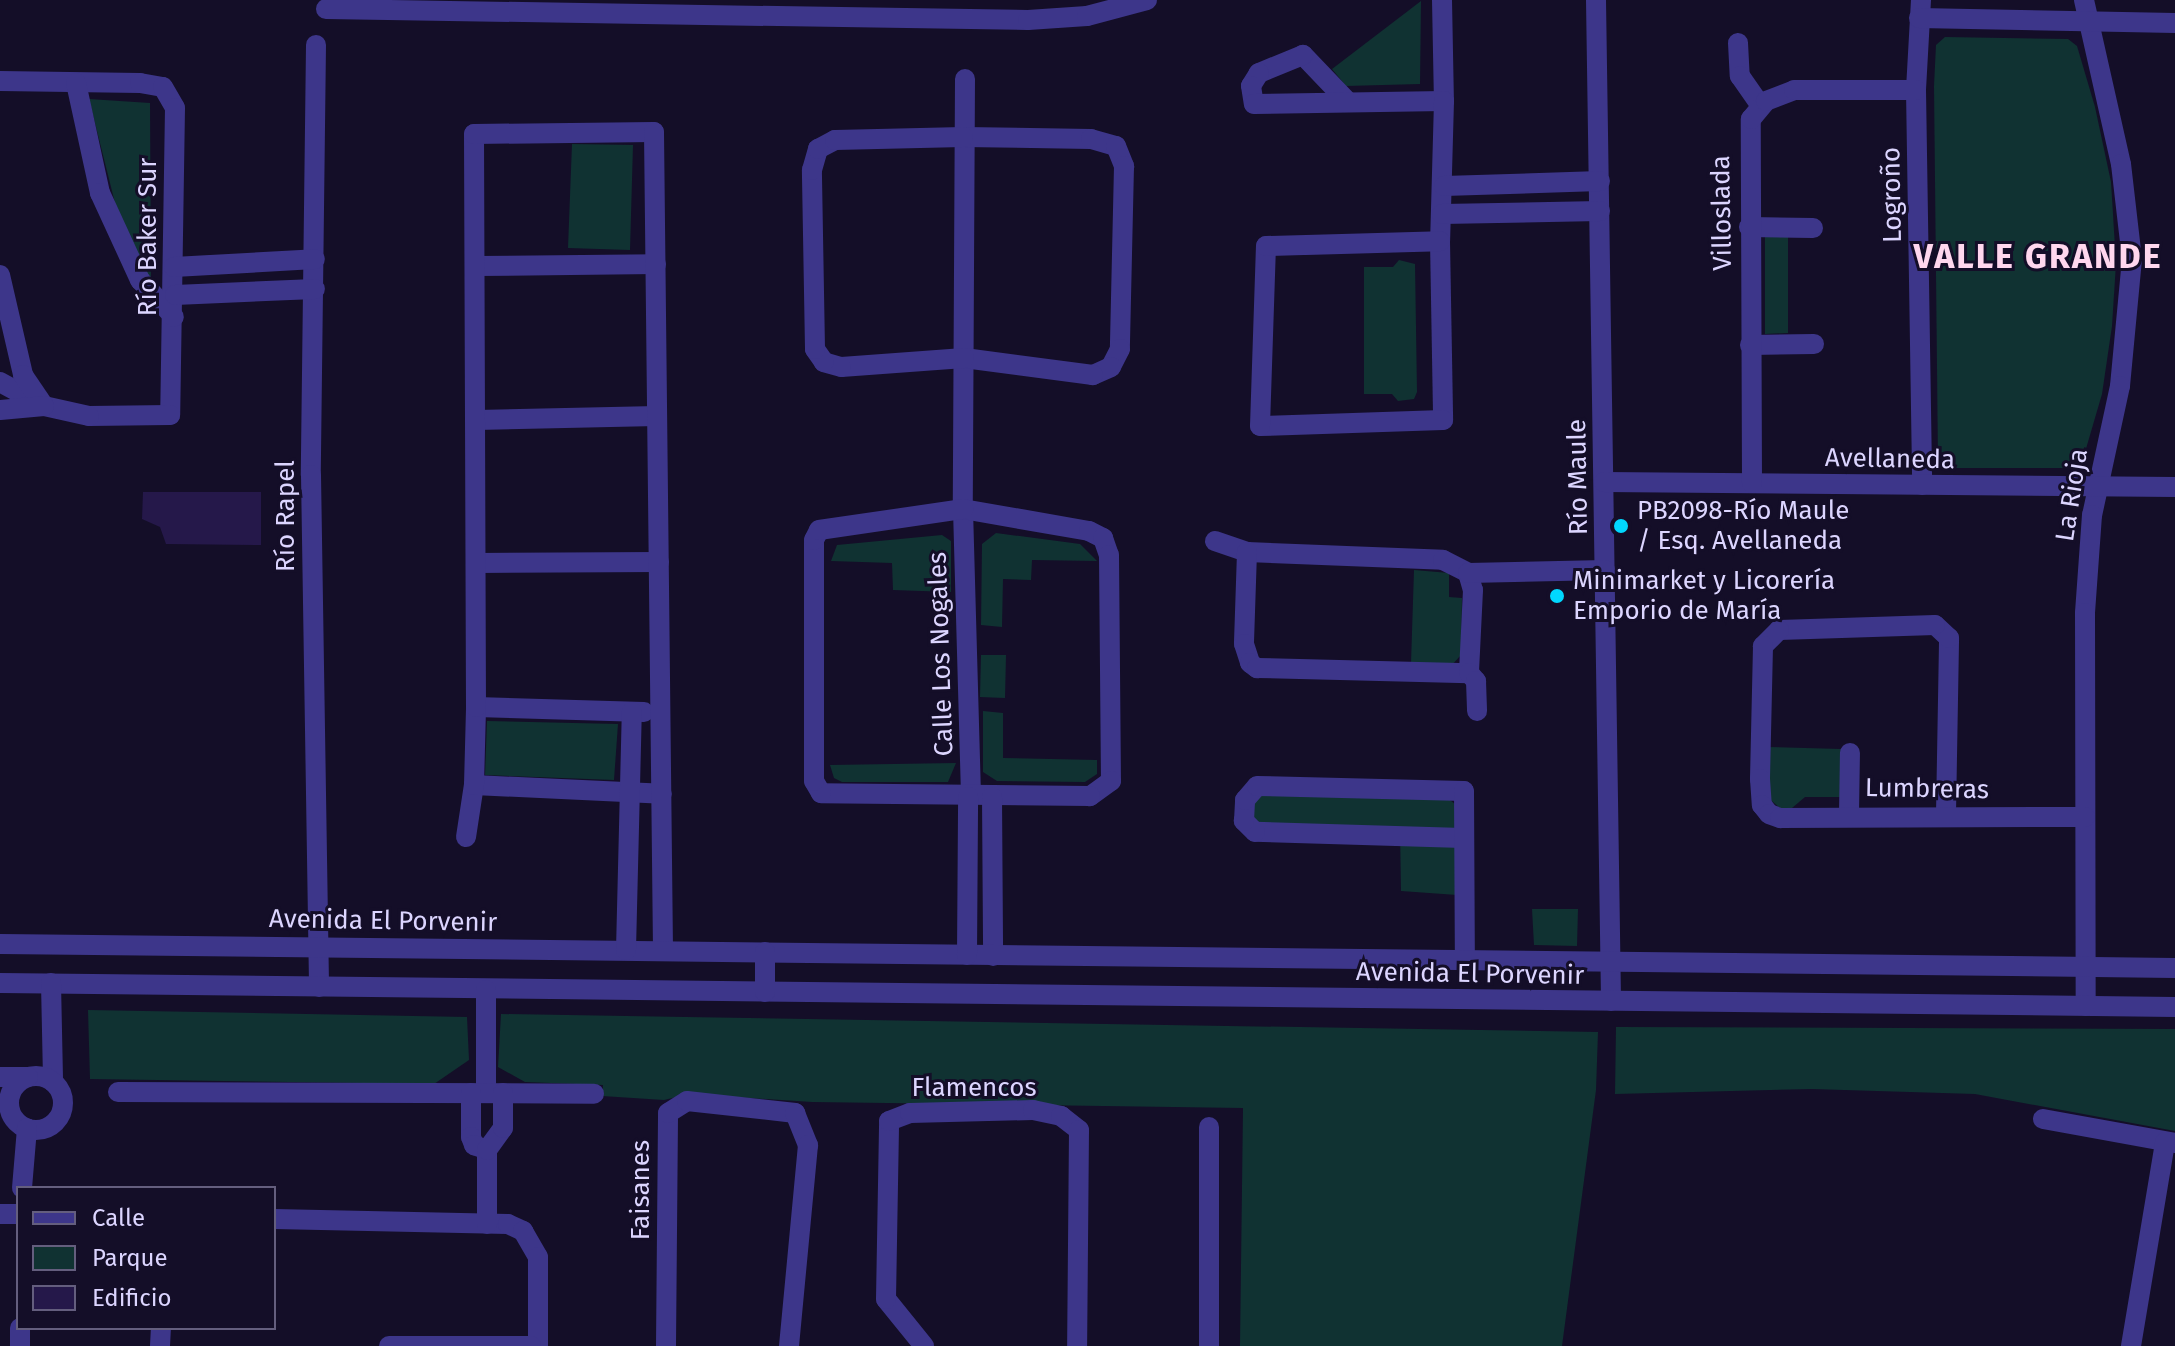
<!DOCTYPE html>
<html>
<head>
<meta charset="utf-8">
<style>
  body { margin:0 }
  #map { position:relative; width:2175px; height:1346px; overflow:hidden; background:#140e28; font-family:"Fira Sans",sans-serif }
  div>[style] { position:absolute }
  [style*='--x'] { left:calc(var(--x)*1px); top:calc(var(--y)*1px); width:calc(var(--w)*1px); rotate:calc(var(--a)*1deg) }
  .green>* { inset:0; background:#103232 }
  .building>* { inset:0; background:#25184a }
  .street>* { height:20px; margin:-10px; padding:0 10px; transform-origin:10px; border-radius:10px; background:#3d368a }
  .street>.ring { margin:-10px; padding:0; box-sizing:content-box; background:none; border:20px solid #3d368a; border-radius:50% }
  .dots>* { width:22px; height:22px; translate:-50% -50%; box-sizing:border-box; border:4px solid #140e28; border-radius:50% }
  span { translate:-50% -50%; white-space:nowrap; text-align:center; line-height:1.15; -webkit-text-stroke:6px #140e28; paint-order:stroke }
  .street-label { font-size:26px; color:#dcd5ff }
  .poi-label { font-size:26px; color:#dcd5ff }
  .left { translate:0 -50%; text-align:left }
  .district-label { font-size:34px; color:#ffd7ee; font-weight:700; letter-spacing:2px }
  .legend { position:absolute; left:16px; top:1186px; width:260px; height:144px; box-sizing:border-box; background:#140e28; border:2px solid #645e7e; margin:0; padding:10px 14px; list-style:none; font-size:24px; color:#dcd5ff }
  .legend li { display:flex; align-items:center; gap:16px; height:40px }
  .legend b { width:40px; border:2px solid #645e7e }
</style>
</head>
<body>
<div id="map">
  <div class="green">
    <div style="clip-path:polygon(1421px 1px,1420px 84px,1346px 86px,1332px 69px)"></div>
    <div style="clip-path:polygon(1945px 37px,2068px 39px,2077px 46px,2095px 107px,2111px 182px,2116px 263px,2112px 326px,2102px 394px,2083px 459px,2067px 468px,1946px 468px,1938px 460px,1934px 86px,1936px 45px)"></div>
    <div style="clip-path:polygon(89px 99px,150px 103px,151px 282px,121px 227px)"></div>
    <div style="clip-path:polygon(572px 144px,633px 145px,630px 250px,568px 248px)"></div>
    <div style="clip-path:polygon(1765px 237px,1788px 237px,1788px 333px,1765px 334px)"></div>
    <div style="clip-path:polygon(1399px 260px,1415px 264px,1417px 392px,1414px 399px,1398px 401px,1392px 394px,1364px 394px,1364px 267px,1393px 267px)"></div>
    <div style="clip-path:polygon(996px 533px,1080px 544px,1097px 561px,1032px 560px,1031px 580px,1003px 579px,1002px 627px,981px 625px,982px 544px)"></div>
    <div style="clip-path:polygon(942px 535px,951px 541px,951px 592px,893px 590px,892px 563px,831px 561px,837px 545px)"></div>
    <div style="clip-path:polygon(1414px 570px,1449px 573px,1449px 597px,1462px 598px,1461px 655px,1451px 666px,1411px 663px)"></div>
    <div style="clip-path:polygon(981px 655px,1006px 655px,1005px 698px,980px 697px)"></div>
    <div style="clip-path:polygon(983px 711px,1003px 713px,1003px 758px,1097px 760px,1097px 774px,1085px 782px,997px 781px,983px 772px)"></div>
    <div style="clip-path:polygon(487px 721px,618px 724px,614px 780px,485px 775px)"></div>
    <div style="clip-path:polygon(1767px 747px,1841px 749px,1841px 797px,1805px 797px,1792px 808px,1780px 808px,1766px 796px)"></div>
    <div style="clip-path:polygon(956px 763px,948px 782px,842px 782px,834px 778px,830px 765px)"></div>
    <div style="clip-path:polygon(1260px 792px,1441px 793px,1460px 808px,1457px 895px,1401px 891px,1400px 828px,1260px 824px,1252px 815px,1254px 797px)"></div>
    <div style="clip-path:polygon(1532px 909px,1578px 909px,1577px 946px,1534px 945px)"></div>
    <div style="clip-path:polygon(88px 1010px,467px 1017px,469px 1060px,434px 1084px,90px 1079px)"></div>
    <div style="clip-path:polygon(501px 1014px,1598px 1032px,1596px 1090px,1562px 1346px,1240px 1346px,1243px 1108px,812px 1102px,689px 1094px,664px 1100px,602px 1096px,603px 1085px,525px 1082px,498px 1067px)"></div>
    <div style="clip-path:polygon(1616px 1027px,2175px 1029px,2175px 1131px,1975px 1094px,1812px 1089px,1615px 1094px)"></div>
  </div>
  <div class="building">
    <div style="clip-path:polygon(143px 492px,261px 492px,261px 545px,166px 544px,160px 527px,142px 519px)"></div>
  </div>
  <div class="street">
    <div style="--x:1442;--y:0;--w:101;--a:88.9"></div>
    <div style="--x:1596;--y:0;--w:1001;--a:89.14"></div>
    <div style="--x:1921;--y:0;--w:90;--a:93.2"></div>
    <div style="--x:1916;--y:90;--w:395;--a:89.1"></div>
    <div style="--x:2084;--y:0;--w:168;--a:77.3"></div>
    <div style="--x:2121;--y:164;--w:96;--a:83.4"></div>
    <div style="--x:2132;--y:259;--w:128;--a:95.4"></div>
    <div style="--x:2120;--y:386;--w:132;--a:102.2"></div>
    <div style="--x:2092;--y:515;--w:98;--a:94.1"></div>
    <div style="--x:2085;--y:613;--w:393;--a:89.9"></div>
    <div style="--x:326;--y:9;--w:702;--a:0.9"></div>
    <div style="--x:1028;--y:20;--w:59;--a:-3.9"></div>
    <div style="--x:1087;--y:16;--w:62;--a:-14.9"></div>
    <div style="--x:1919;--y:18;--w:256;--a:1.1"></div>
    <div style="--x:1738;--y:43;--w:33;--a:87"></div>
    <div style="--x:1740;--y:76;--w:35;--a:55"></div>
    <div style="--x:316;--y:45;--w:430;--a:90.7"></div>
    <div style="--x:311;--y:475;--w:512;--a:89.1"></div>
    <div style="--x:965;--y:79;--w:430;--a:90.3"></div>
    <div style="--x:963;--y:509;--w:288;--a:88.4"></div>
    <div style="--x:0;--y:81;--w:140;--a:0.8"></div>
    <div style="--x:140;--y:83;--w:23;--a:10"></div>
    <div style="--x:163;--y:87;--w:24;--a:60"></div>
    <div style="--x:175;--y:108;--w:307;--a:90.9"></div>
    <div style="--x:170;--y:415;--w:81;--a:179.3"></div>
    <div style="--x:89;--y:416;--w:46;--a:-167.5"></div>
    <div style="--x:44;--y:406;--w:50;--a:-151.4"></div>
    <div style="--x:76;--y:83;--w:113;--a:77.7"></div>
    <div style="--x:100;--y:193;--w:96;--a:65.3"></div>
    <div style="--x:140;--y:280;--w:50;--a:47.4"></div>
    <div style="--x:1347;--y:101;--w:64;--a:-133.7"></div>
    <div style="--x:1303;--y:55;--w:48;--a:157.8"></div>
    <div style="--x:1259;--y:73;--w:15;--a:122"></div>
    <div style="--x:1251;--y:86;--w:18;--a:81"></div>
    <div style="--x:1254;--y:104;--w:190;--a:-0.9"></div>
    <div style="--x:1444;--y:101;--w:140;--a:91.6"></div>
    <div style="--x:963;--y:137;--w:128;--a:0.9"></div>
    <div style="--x:1091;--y:139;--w:26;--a:16"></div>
    <div style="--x:1116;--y:146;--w:22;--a:68"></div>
    <div style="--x:1124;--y:166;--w:183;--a:91.3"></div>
    <div style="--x:1120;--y:349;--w:20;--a:117"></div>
    <div style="--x:1111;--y:367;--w:20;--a:156"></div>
    <div style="--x:1093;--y:375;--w:130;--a:-172.5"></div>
    <div style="--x:964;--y:358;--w:123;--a:175.8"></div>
    <div style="--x:841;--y:367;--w:18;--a:-164"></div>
    <div style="--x:824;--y:362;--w:16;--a:-125"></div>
    <div style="--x:815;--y:349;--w:179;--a:-91"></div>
    <div style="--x:812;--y:170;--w:22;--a:-74"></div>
    <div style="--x:818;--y:149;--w:19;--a:-28"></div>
    <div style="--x:835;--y:140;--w:128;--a:-1.3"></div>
    <div style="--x:1444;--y:186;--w:156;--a:-1.8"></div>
    <div style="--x:1442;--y:214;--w:158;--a:-1.1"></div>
    <div style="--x:1749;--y:227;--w:64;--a:0.9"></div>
    <div style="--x:1440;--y:241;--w:179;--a:89"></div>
    <div style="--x:1443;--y:420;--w:183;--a:178.1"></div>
    <div style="--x:1260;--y:426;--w:180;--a:-88.1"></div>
    <div style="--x:1266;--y:246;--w:174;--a:-1.6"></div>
    <div style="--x:477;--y:266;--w:179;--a:-0.6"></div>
    <div style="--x:174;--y:267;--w:141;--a:-3.2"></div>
    <div style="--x:0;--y:275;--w:103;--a:77"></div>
    <div style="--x:23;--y:375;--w:37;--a:56"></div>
    <div style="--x:44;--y:406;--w:44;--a:174.8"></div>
    <div style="--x:175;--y:295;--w:140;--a:-2.5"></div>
    <div style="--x:1750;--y:345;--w:64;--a:-0.9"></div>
    <div style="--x:477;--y:420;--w:180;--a:-1.3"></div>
    <div style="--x:1604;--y:482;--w:571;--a:0.5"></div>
    <div style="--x:1752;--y:483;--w:364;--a:-90.2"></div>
    <div style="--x:1751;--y:119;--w:23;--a:-50"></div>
    <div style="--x:1766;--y:101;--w:30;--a:-21"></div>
    <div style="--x:1794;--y:90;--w:122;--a:0"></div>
    <div style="--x:963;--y:509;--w:128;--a:9.9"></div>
    <div style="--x:1089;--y:531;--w:16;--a:27"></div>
    <div style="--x:1103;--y:538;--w:18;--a:71"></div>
    <div style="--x:1109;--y:555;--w:226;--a:89.5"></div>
    <div style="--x:1111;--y:781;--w:26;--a:144"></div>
    <div style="--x:1090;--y:796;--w:269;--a:-179.4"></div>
    <div style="--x:821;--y:793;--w:14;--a:-120"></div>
    <div style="--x:814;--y:781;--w:241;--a:-90"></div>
    <div style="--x:814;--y:540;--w:11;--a:-63"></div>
    <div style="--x:819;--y:530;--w:146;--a:-8.3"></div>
    <div style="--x:1215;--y:541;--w:34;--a:19"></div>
    <div style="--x:1247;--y:552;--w:196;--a:2.3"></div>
    <div style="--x:1443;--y:560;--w:28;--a:27"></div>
    <div style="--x:1247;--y:552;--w:92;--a:91.9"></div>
    <div style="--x:1244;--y:644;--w:20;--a:72"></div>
    <div style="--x:1250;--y:663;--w:9;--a:36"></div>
    <div style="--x:1257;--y:668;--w:212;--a:1.4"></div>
    <div style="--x:476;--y:563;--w:183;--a:-0.3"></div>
    <div style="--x:1468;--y:573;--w:18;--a:74"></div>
    <div style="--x:1473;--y:590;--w:83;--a:92.8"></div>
    <div style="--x:1469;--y:673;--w:11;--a:49"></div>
    <div style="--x:1476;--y:681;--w:30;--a:88"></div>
    <div style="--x:1468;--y:573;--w:137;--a:-1.3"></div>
    <div style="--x:476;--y:707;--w:168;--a:1.7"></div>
    <div style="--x:474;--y:785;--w:188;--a:2.7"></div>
    <div style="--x:992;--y:797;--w:159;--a:89.6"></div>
    <div style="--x:1849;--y:814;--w:61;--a:-89.1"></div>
    <div style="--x:1946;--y:814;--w:176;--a:-89"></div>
    <div style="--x:1949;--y:638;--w:19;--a:-137"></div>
    <div style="--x:1935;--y:625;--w:156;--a:178.2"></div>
    <div style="--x:1779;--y:630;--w:23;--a:135"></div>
    <div style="--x:1763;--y:646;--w:133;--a:91.3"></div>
    <div style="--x:1760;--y:779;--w:26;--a:86"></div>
    <div style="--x:1762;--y:805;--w:11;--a:52"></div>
    <div style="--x:1769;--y:814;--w:12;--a:20"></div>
    <div style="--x:1780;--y:818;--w:305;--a:-0.2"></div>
    <div style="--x:466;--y:837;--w:53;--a:-81.3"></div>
    <div style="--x:474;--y:785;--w:78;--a:-88.5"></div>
    <div style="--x:476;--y:707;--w:573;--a:-90.2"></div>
    <div style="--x:474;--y:134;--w:180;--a:-0.6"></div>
    <div style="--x:654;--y:132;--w:819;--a:89.37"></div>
    <div style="--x:1463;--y:838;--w:208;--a:-178.3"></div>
    <div style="--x:1255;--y:832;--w:16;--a:-135"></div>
    <div style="--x:1244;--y:821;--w:21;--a:-87"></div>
    <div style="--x:1245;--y:800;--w:18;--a:-49"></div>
    <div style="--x:1257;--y:786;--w:207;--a:1.4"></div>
    <div style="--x:1464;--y:791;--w:169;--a:89.7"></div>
    <div style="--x:0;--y:944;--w:2175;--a:0.63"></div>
    <div style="--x:626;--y:950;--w:238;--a:-88.6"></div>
    <div style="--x:967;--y:955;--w:158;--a:-89.6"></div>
    <div style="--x:0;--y:983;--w:2175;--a:0.63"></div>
    <div style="--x:51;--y:983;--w:99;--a:88.8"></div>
    <div style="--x:486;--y:990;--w:102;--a:90"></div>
    <div style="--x:765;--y:992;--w:40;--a:-90"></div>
    <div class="ring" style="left:9px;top:1076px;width:34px;height:34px"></div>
    <div style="--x:0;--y:1077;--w:28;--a:0"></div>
    <div style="--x:118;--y:1092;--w:476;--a:0.2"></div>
    <div style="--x:471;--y:1093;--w:44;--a:90"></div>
    <div style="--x:471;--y:1137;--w:9;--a:69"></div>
    <div style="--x:474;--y:1145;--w:14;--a:21"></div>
    <div style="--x:2043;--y:1119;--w:134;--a:10.3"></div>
    <div style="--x:1209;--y:1127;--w:219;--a:90"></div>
    <div style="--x:22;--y:1188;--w:60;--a:-85.2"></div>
    <div style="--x:0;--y:1214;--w:18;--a:0"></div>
    <div style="--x:274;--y:1219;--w:234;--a:1.2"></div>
    <div style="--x:508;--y:1224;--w:17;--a:25"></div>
    <div style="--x:523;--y:1231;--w:30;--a:60"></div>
    <div style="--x:538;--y:1257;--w:89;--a:90"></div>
    <div style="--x:487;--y:1224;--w:74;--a:-90"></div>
    <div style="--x:487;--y:1150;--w:27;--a:-54"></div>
    <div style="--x:503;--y:1128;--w:35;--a:-90"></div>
    <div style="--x:20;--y:1346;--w:18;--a:-90"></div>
    <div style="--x:160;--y:1346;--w:18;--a:-87"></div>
    <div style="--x:389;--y:1346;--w:142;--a:0"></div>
    <div style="--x:666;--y:1346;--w:233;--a:-89.5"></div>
    <div style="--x:668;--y:1113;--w:22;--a:-32"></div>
    <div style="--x:687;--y:1101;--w:109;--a:6.3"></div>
    <div style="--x:795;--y:1113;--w:35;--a:68"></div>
    <div style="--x:808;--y:1145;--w:202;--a:95.4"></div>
    <div style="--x:924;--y:1346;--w:60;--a:-129"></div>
    <div style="--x:886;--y:1299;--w:178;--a:-89"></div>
    <div style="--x:889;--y:1121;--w:22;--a:-21"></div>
    <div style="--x:910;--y:1113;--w:123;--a:-1.4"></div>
    <div style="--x:1033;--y:1110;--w:29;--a:12"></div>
    <div style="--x:1061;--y:1116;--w:23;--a:38"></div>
    <div style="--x:1079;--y:1130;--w:216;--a:90.5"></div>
    <div style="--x:2131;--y:1346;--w:207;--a:-80.5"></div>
  </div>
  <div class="dots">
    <div style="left:1621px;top:526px;background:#01d8ff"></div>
    <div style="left:1557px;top:596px;background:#01d8ff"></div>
  </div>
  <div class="street-label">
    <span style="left:1892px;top:195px;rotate:-91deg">Logroño</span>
    <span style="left:1722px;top:213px;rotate:-91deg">Villoslada</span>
    <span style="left:148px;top:237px;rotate:-90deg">Río Baker Sur</span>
    <span style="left:1890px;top:459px;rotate:1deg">Avellaneda</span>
    <span style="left:1578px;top:477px;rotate:-91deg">Río Maule</span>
    <span style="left:2072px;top:495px;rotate:-81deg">La Rioja</span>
    <span style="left:286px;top:516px;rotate:-90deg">Río Rapel</span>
    <span style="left:941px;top:654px;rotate:-92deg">Calle Los Nogales</span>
    <span style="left:1927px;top:789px;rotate:1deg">Lumbreras</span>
    <span style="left:383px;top:921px;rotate:1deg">Avenida El Porvenir</span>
    <span style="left:1470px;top:974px;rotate:1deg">Avenida El Porvenir</span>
    <span style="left:974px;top:1088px">Flamencos</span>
    <span style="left:641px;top:1190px;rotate:-90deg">Faisanes</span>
  </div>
  <div class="poi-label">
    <span class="left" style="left:1637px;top:526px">PB2098-Río Maule<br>/ Esq. Avellaneda</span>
    <span class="left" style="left:1573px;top:596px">Minimarket y Licorería<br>Emporio de María</span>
  </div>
  <div class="district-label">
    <span style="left:2038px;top:257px">VALLE GRANDE</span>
  </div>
  <ul class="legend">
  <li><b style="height:10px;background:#3d368a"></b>Calle</li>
  <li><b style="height:22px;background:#103232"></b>Parque</li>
  <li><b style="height:22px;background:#25184a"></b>Edificio</li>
  </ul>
</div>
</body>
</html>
